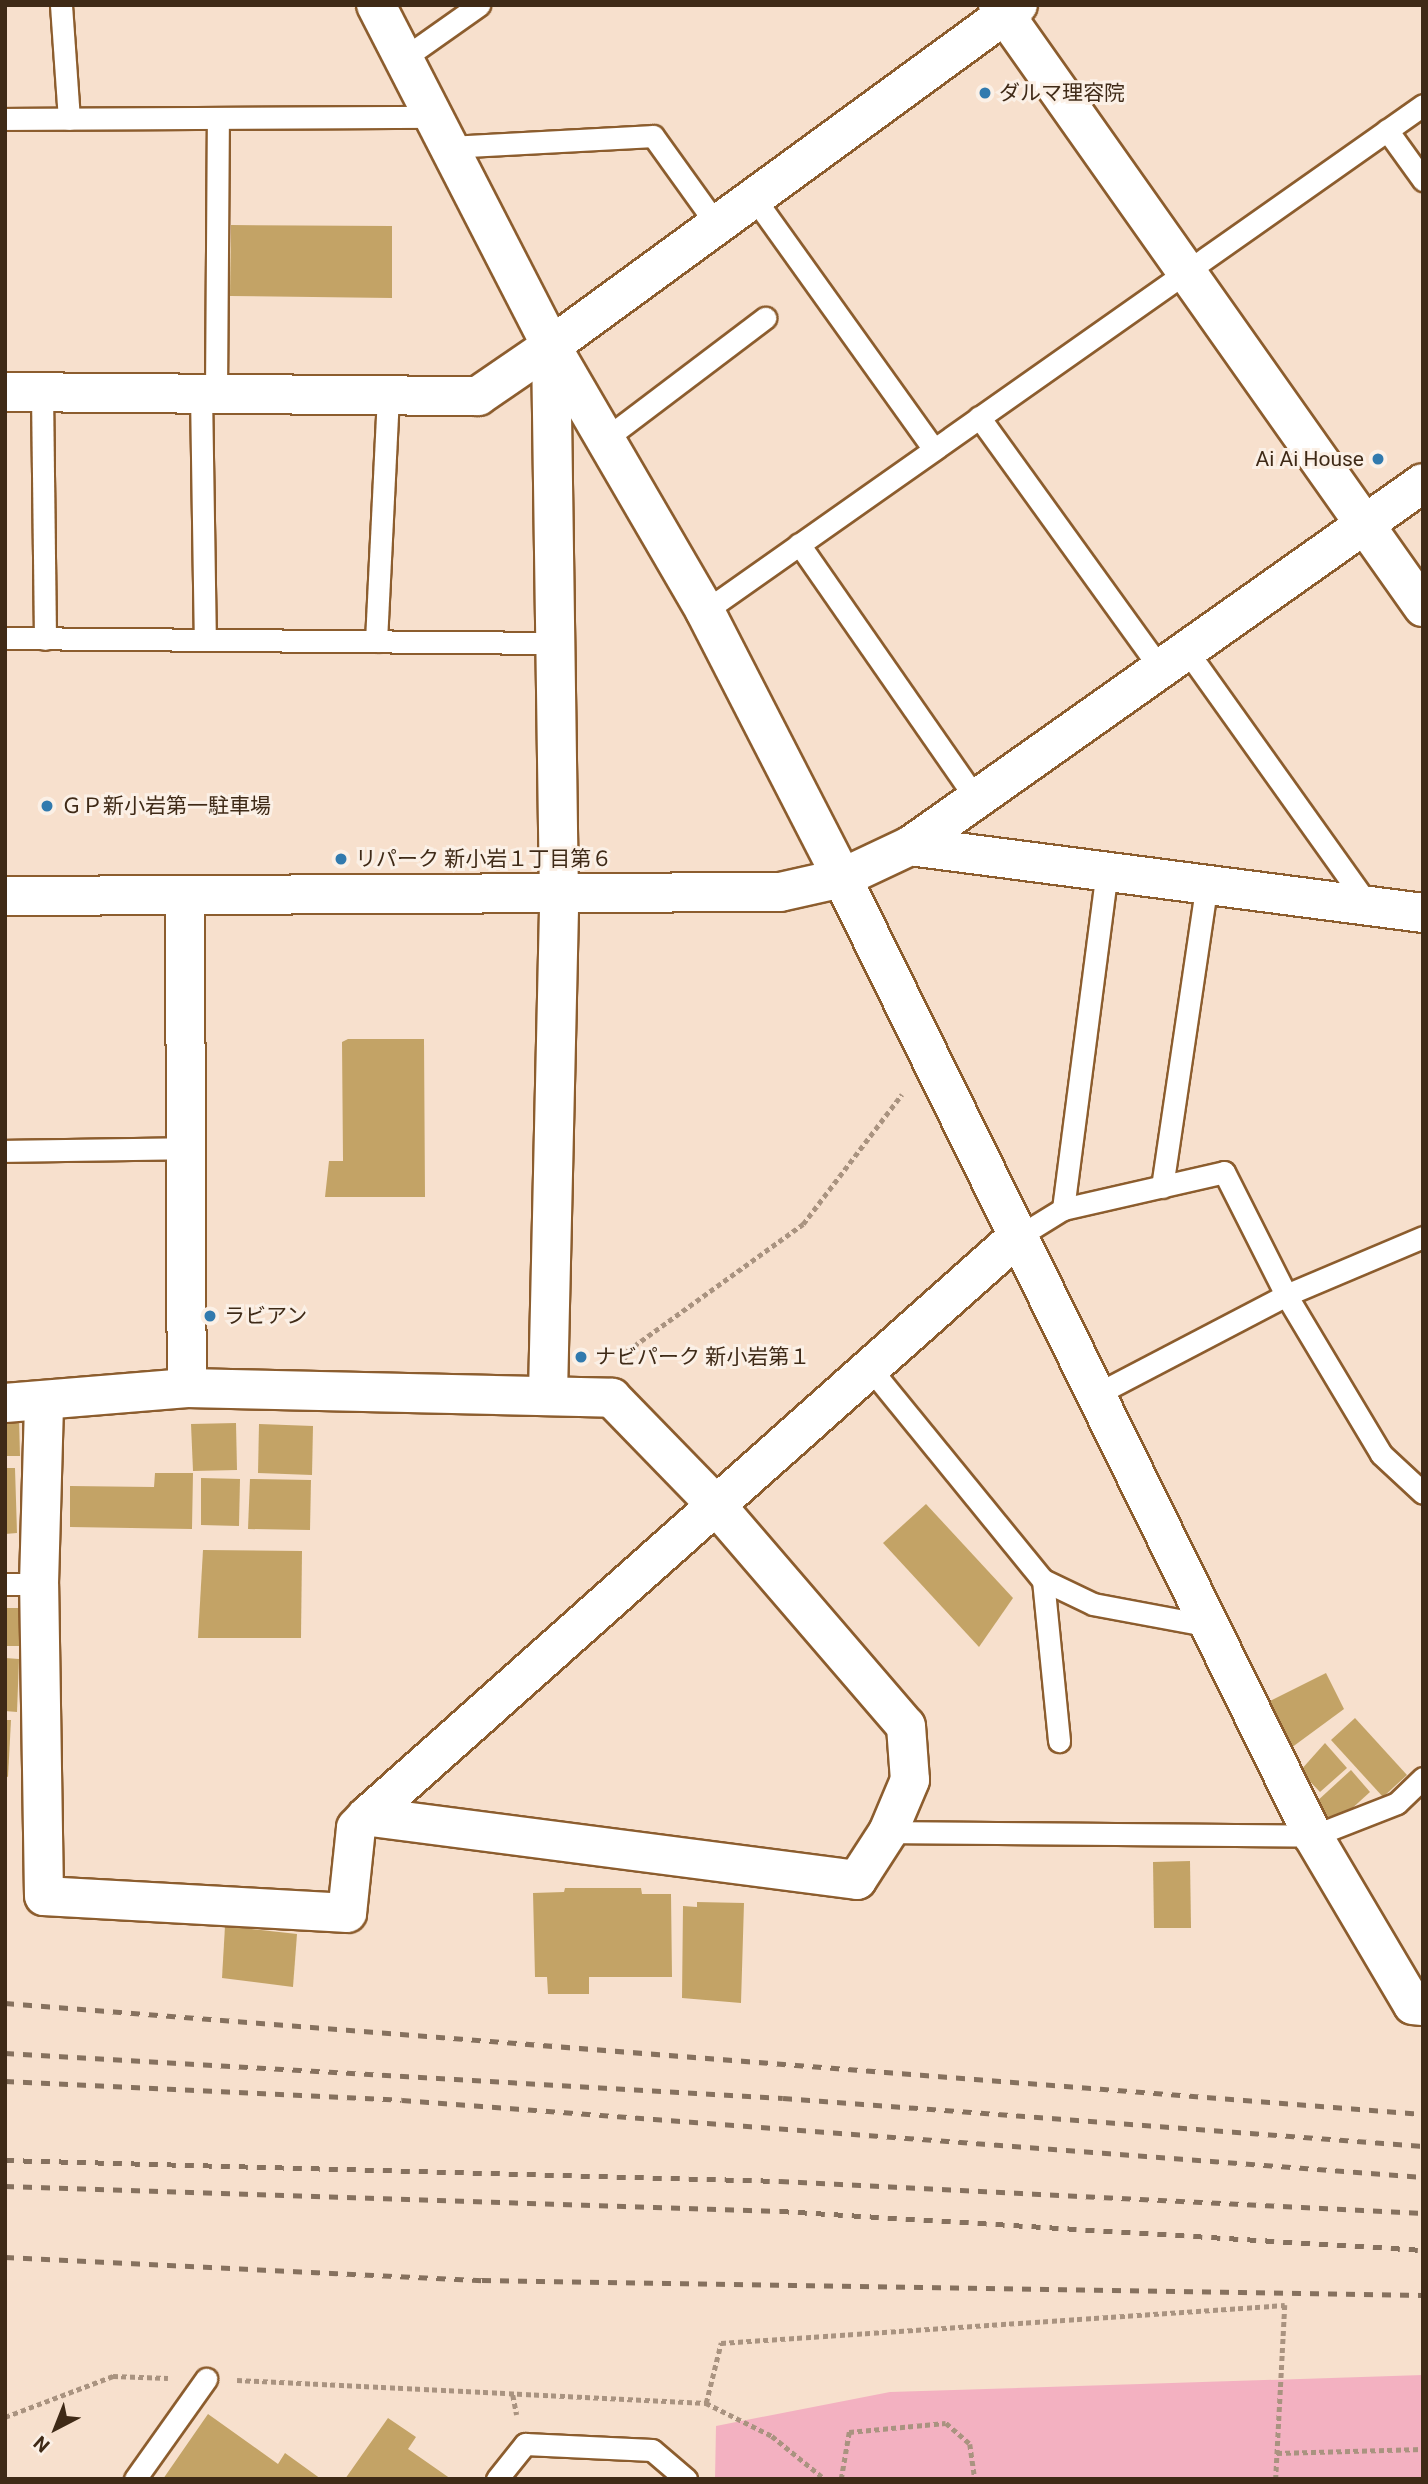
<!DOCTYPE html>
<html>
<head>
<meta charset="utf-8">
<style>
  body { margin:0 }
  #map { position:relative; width:1428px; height:2484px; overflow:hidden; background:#f7e0cd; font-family:Roboto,"Noto Sans JP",sans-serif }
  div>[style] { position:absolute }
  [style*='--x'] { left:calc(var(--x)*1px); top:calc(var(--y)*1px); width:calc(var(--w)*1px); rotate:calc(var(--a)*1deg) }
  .green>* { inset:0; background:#f3b1c1 }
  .building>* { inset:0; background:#c3a366 }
  .path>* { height:4.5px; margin-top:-2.25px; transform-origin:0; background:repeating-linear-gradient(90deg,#a99380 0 5px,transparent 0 8.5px) }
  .roads { filter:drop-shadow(2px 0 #8c5d2e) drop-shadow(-2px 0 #8c5d2e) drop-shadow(0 2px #8c5d2e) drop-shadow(0 -2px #8c5d2e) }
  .lane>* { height:21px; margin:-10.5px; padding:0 10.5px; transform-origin:10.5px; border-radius:10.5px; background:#fff }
  .street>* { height:38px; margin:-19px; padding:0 19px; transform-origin:19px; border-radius:19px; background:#fff }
  .secondary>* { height:38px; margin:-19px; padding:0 19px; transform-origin:19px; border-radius:19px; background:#fff }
  .rail>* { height:5px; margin-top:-2.5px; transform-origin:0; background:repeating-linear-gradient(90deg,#86715e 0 9px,transparent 0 18px) }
  .dots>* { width:19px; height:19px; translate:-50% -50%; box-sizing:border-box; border:4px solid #fbf0e6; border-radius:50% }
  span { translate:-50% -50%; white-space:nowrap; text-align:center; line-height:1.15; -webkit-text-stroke:6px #fbf0e6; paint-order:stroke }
  .poi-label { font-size:21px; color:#3f2a17 }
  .left { translate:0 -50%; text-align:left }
  .right { translate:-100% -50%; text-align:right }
  .frame { position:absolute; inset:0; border:7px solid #3f2a17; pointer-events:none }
  .north { position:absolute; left:21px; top:2393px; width:70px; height:70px; -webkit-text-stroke:5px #fbf0e6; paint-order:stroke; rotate:222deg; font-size:19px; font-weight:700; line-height:28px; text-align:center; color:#3f2a17 }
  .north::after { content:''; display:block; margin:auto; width:24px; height:32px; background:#3f2a17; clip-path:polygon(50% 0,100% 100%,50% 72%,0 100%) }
</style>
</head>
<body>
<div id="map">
  <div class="green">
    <div style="clip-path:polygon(1423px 2375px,1423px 2479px,715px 2479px,716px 2426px,890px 2392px)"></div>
  </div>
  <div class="building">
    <div style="clip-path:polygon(231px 225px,392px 226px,392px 298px,230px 296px)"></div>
    <div style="clip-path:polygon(348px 1039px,424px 1039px,425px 1197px,325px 1197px,329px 1161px,343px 1161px,342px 1042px)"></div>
    <div style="clip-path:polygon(19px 1418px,20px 1456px,5px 1456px,5px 1419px)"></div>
    <div style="clip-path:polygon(236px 1423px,237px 1470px,193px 1471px,191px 1424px)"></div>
    <div style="clip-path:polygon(259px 1424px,313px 1426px,312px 1475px,258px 1473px)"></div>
    <div style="clip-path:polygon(5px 1468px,15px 1468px,17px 1533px,5px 1534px)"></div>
    <div style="clip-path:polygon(155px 1473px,193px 1473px,192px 1529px,70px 1527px,70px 1486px,154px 1487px)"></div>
    <div style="clip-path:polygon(201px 1478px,240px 1479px,239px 1526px,201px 1525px)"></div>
    <div style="clip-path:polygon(250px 1479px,311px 1480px,310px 1530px,248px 1529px)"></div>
    <div style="clip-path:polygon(926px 1504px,1013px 1598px,979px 1647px,883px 1543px)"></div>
    <div style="clip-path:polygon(203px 1550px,302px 1551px,301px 1638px,198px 1638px)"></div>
    <div style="clip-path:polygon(5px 1608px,20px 1608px,20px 1646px,5px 1646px)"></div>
    <div style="clip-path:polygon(5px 1658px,19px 1659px,17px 1712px,5px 1711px)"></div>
    <div style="clip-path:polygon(1326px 1673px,1344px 1709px,1291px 1748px,1268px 1702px)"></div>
    <div style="clip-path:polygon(1355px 1718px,1407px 1775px,1383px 1797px,1331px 1740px)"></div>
    <div style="clip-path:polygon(5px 1720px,11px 1720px,8px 1777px,5px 1776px)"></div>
    <div style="clip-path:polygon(1325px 1743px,1347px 1768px,1320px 1792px,1300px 1771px)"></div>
    <div style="clip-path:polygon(1351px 1770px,1370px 1792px,1348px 1812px,1327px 1817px,1315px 1803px)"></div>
    <div style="clip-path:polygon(1190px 1861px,1191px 1928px,1154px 1928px,1153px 1862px)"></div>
    <div style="clip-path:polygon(565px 1888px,641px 1888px,642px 1894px,671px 1894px,672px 1977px,589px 1977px,589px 1994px,548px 1994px,547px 1977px,535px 1977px,533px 1893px,564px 1892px)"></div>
    <div style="clip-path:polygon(697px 1902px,744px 1903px,741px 2003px,682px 1998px,683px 1906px,697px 1907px)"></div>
    <div style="clip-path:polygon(225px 1926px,297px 1934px,293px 1987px,222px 1978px)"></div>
    <div style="clip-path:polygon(208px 2414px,278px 2464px,285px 2453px,321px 2479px,163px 2479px)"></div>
    <div style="clip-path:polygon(388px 2418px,416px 2437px,408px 2449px,451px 2479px,345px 2479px)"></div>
  </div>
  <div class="path">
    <div style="--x:624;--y:1360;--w:9;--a:-72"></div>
    <div style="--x:627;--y:1351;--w:217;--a:-35.8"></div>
    <div style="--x:803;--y:1224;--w:163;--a:-52.7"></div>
    <div style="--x:237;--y:2380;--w:470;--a:2.8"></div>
    <div style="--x:706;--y:2403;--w:74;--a:26.6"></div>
    <div style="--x:772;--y:2436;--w:68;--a:39.1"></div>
    <div style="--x:513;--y:2395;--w:20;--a:79"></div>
    <div style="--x:706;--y:2403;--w:62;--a:-76"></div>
    <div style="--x:721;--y:2343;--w:565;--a:-3.85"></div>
    <div style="--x:1285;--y:2305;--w:174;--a:93"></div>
    <div style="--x:5;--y:2417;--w:116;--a:-20.8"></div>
    <div style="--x:113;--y:2376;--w:55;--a:2.1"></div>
    <div style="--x:1277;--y:2453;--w:146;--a:-1.6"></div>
    <div style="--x:841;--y:2479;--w:48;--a:-80.3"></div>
    <div style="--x:849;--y:2432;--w:97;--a:-5.3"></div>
    <div style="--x:946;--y:2423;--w:32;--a:41"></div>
    <div style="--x:970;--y:2444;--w:35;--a:82"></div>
  </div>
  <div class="roads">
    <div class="lane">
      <div style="--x:61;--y:5;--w:114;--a:86"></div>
      <div style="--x:404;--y:58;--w:92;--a:-35.2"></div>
      <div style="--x:5;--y:119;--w:429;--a:-0.3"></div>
      <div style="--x:1387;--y:130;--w:62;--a:54.2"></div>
      <div style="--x:450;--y:147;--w:203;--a:-3.1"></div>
      <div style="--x:653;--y:136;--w:110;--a:54.3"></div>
      <div style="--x:754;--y:198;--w:309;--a:54.4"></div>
      <div style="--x:42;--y:392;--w:247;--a:89.3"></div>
      <div style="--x:201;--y:393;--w:247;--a:89.1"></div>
      <div style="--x:216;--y:393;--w:275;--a:-89.6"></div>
      <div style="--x:979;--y:417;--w:311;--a:54.2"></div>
      <div style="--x:605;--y:439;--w:201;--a:-37.1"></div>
      <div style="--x:799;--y:544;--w:310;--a:55.2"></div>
      <div style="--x:705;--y:611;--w:878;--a:-35.17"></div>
      <div style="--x:5;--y:638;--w:550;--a:0.52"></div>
      <div style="--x:376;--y:641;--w:246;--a:-87.2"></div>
      <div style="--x:1187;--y:651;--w:312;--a:54.5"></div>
      <div style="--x:5;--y:1151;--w:185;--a:-0.9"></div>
      <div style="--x:1162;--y:1187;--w:306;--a:-81.6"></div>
      <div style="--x:1063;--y:1209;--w:341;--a:-82.6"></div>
      <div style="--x:1016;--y:1238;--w:55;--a:-31.7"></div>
      <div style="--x:1063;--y:1209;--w:165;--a:-12.9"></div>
      <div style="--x:1224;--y:1172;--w:138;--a:63.2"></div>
      <div style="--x:1286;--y:1295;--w:185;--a:59.1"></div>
      <div style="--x:1381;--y:1454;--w:57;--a:42.9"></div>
      <div style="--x:869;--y:1367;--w:275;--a:50.8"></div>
      <div style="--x:1043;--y:1580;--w:162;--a:84.3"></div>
      <div style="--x:1097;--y:1394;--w:213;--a:-27.6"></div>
      <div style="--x:1286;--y:1295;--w:149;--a:-22.9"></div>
      <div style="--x:1043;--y:1580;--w:55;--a:25.6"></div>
      <div style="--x:1093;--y:1604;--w:120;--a:10.6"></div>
      <div style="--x:5;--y:1584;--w:34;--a:0"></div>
      <div style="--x:888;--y:1832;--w:425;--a:0.5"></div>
      <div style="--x:1313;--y:1836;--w:90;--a:-21.4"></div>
      <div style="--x:1397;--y:1803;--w:36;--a:-44"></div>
      <div style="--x:135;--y:2479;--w:123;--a:-54.6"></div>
      <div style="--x:497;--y:2479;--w:45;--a:-51.3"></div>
      <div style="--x:525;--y:2444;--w:127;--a:2.7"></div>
      <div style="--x:652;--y:2450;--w:45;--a:40.5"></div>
    </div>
    <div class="street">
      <div style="--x:376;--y:5;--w:383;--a:62.8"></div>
      <div style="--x:551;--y:346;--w:306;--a:59.8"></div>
      <div style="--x:705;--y:611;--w:300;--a:62.8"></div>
      <div style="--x:842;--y:878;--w:1068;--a:63.82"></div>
      <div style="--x:1313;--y:1836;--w:196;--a:59.4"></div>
      <div style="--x:1413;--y:2005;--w:10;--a:6"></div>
      <div style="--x:998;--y:5;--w:737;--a:54.78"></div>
      <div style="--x:5;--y:392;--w:473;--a:0.5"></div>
      <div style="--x:478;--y:396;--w:88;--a:-34.4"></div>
      <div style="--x:910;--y:846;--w:517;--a:7.44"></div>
      <div style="--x:5;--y:896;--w:775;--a:-0.3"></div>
      <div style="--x:780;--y:892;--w:64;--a:-12.7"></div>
      <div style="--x:842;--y:878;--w:75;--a:-25.2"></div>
      <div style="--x:910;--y:846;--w:628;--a:-35.28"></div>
      <div style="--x:185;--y:896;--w:492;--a:89.8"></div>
      <div style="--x:548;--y:1394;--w:497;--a:-88.7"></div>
      <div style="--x:559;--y:897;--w:549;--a:-90.83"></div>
      <div style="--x:5;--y:1403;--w:183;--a:-4.7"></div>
      <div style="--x:187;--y:1388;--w:425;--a:1.3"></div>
      <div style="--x:612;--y:1398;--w:146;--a:45.8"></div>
      <div style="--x:714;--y:1503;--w:294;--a:49.3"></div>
      <div style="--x:906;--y:1726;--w:54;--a:85.8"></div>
      <div style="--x:910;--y:1780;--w:56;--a:112.9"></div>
      <div style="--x:888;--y:1832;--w:57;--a:122.9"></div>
      <div style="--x:857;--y:1880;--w:494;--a:-172.6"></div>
      <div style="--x:367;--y:1816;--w:16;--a:133"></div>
      <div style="--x:356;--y:1828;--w:85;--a:96"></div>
      <div style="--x:347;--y:1913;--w:303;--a:-176.8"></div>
      <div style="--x:44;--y:1896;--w:312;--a:-90.9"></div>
      <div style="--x:39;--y:1584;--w:181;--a:-88.4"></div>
      <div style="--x:367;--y:1816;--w:869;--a:-41.69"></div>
    </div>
    <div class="secondary">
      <div style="--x:551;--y:346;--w:578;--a:-36.14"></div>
    </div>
  </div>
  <div class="rail">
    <div style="--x:5;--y:2003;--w:1422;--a:4.48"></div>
    <div style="--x:5;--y:2053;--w:779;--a:3.31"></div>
    <div style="--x:783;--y:2098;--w:642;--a:4.29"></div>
    <div style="--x:5;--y:2081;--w:397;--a:2.7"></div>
    <div style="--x:402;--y:2100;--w:1024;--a:4.31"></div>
    <div style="--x:5;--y:2160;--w:775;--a:1.55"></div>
    <div style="--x:780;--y:2181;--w:644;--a:2.85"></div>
    <div style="--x:5;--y:2186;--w:775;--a:1.85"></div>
    <div style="--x:780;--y:2211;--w:644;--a:3.47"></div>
    <div style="--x:5;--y:2257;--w:478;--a:2.8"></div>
    <div style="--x:482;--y:2280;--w:941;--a:0.91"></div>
  </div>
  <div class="dots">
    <div style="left:985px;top:93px;background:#317aae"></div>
    <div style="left:1378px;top:459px;background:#317aae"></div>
    <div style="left:47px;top:806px;background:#317aae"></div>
    <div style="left:341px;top:859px;background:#317aae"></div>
    <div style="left:210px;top:1316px;background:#317aae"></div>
    <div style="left:581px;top:1357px;background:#317aae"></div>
  </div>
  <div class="poi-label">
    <span class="left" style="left:999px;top:93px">ダルマ理容院</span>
    <span class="right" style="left:1364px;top:459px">Ai Ai House</span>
    <span class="left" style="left:61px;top:806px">ＧＰ新小岩第一駐車場</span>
    <span class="left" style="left:355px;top:859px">リパーク 新小岩１丁目第６</span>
    <span class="left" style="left:224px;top:1316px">ラビアン</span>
    <span class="left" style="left:595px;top:1357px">ナビパーク 新小岩第１</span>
  </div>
  <div class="frame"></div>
  <div class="north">N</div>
</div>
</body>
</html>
